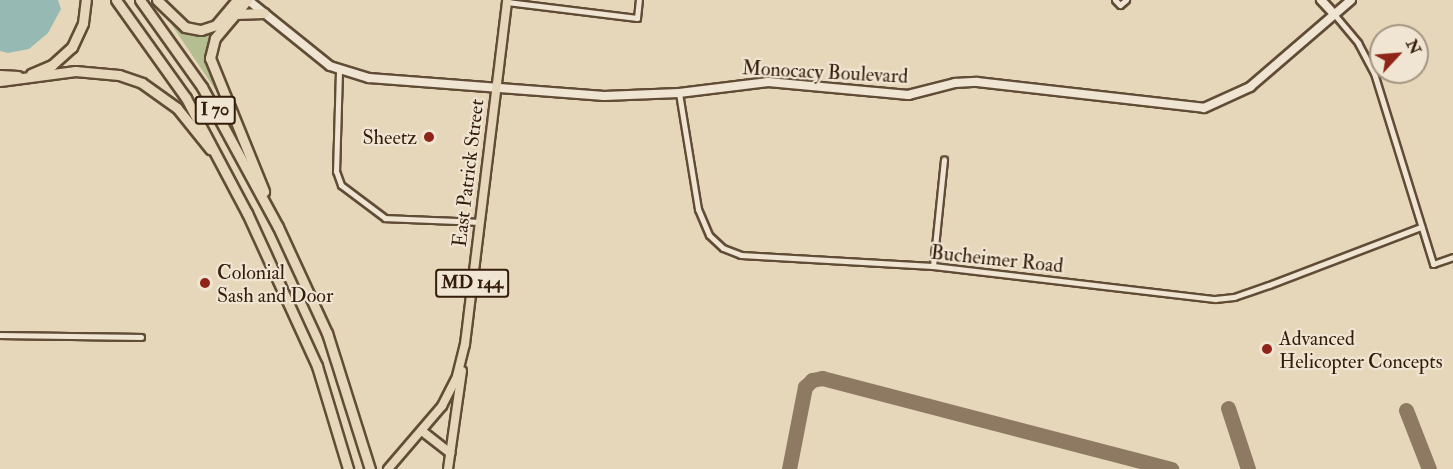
<!DOCTYPE html>
<html>
<head>
<meta charset="utf-8">
<style>
  body { margin:0 }
  #map { position:relative; width:1453px; height:469px; overflow:hidden; background:#e7d7ba; font-family:"IM FELL Double Pica",serif }
  div>[style] { position:absolute }
  [style*='--x'] { left:calc(var(--x)*1px); top:calc(var(--y)*1px); width:calc(var(--w)*1px); rotate:calc(var(--a)*1deg) }
  .green>* { inset:0; background:#b5be90 }
  .water>* { inset:0; background:#97b9b3 }
  .taxiway>* { height:15px; margin:-7.5px; padding:0 7.5px; transform-origin:7.5px; border-radius:7.5px; background:#8e7a62 }
  .roads { filter:drop-shadow(2px 0 #614c36) drop-shadow(-2px 0 #614c36) drop-shadow(0 2px #614c36) drop-shadow(0 -2px #614c36) }
  .street>* { height:5px; margin:-2.5px; padding:0 2.5px; transform-origin:2.5px; border-radius:2.5px; background:#efe5d2 }
  .secondary>* { height:8px; margin:-4px; padding:0 4px; transform-origin:4px; border-radius:4px; background:#efe5d2 }
  .primary>* { height:8px; margin:-4px; padding:0 4px; transform-origin:4px; border-radius:4px; background:#e7d7ba }
  .highway>* { height:9px; margin:-4.5px; padding:0 4.5px; transform-origin:4.5px; border-radius:4.5px; background:#e7d7ba }
  .dots>* { width:16px; height:16px; translate:-50% -50%; box-sizing:border-box; border:3px solid #efe5d2; border-radius:50% }
  span { translate:-50% -50%; white-space:nowrap; text-align:center; line-height:1.15; -webkit-text-stroke:4.5px #efe5d2; paint-order:stroke }
  .shield-label span { padding:2px 4px; background:#efe5d2; border:2px solid; border-radius:4px; -webkit-text-stroke-width:0 }
  .shield-label { font-size:18px; color:#341d0a; font-weight:700 }
  .street-label { font-size:20px; color:#341d0a }
  .poi-label { font-size:20px; color:#341d0a }
  .right { translate:-100% -50%; text-align:right }
  .left { translate:0 -50%; text-align:left }
  .north { position:absolute; left:1369px; top:24px; width:60px; height:60px; box-sizing:border-box; background:#efe5d2; border:2px solid #a49582; border-radius:50%; rotate:64deg; font-size:16px; font-weight:700; line-height:24px; text-align:center; color:#341d0a }
  .north::after { content:''; display:block; margin:auto; width:21px; height:27px; background:#8f2418; clip-path:polygon(50% 0,100% 100%,50% 72%,0 100%) }
</style>
</head>
<body>
<div id="map">
  <div class="green">
    <div style="clip-path:polygon(161px 9px,199px 33px,218px 28px,206px 55px,221px 98px)"></div>
  </div>
  <div class="water">
    <div style="clip-path:polygon(0 0,58px 0,61px 9px,48px 33px,29px 49px,8px 53px,0 51px)"></div>
  </div>
  <div class="taxiway">
    <div style="--x:1228;--y:408;--w:64;--a:71.8"></div>
    <div style="--x:1406;--y:410;--w:63;--a:68.7"></div>
    <div style="--x:789;--y:469;--w:84;--a:-79"></div>
    <div style="--x:805;--y:387;--w:10;--a:-45"></div>
    <div style="--x:812;--y:380;--w:10;--a:-11"></div>
    <div style="--x:822;--y:378;--w:361;--a:14.6"></div>
  </div>
  <div class="roads">
    <div class="street">
      <div style="--x:1115;--y:0;--w:7;--a:45"></div>
      <div style="--x:1120;--y:5;--w:8;--a:-40"></div>
      <div style="--x:507;--y:2;--w:131;--a:7"></div>
      <div style="--x:637;--y:18;--w:18;--a:-84"></div>
      <div style="--x:1334;--y:14;--w:38;--a:50"></div>
      <div style="--x:1358;--y:43;--w:34;--a:62"></div>
      <div style="--x:1374;--y:73;--w:200;--a:72.8"></div>
      <div style="--x:1433;--y:264;--w:21;--a:-19"></div>
      <div style="--x:339;--y:71;--w:100;--a:91.7"></div>
      <div style="--x:336;--y:171;--w:15;--a:70"></div>
      <div style="--x:341;--y:185;--w:55;--a:36.9"></div>
      <div style="--x:385;--y:218;--w:94;--a:2.4"></div>
      <div style="--x:679;--y:93;--w:118;--a:80.7"></div>
      <div style="--x:698;--y:209;--w:28;--a:67"></div>
      <div style="--x:709;--y:235;--w:19;--a:43"></div>
      <div style="--x:723;--y:248;--w:19;--a:21"></div>
      <div style="--x:741;--y:255;--w:192;--a:3.3"></div>
      <div style="--x:933;--y:266;--w:284;--a:6.7"></div>
      <div style="--x:1215;--y:299;--w:19;--a:-6"></div>
      <div style="--x:1234;--y:297;--w:37;--a:-19"></div>
      <div style="--x:1269;--y:285;--w:163;--a:-20.9"></div>
      <div style="--x:933;--y:266;--w:107;--a:-84.1"></div>
      <div style="--x:0;--y:335;--w:141;--a:0.8"></div>
    </div>
    <div class="secondary">
      <div style="--x:248;--y:0;--w:105;--a:38.8"></div>
      <div style="--x:330;--y:66;--w:41;--a:17.1"></div>
      <div style="--x:369;--y:78;--w:236;--a:4.4"></div>
      <div style="--x:604;--y:96;--w:75;--a:-2.3"></div>
      <div style="--x:679;--y:93;--w:90;--a:-7"></div>
      <div style="--x:768;--y:82;--w:141;--a:5.3"></div>
      <div style="--x:908;--y:95;--w:49;--a:-14.3"></div>
      <div style="--x:955;--y:83;--w:22;--a:-3"></div>
      <div style="--x:977;--y:82;--w:228;--a:6.5"></div>
      <div style="--x:1204;--y:108;--w:51;--a:-24.5"></div>
      <div style="--x:1250;--y:87;--w:133;--a:-40.7"></div>
      <div style="--x:1321;--y:0;--w:19;--a:47"></div>
    </div>
    <div class="primary">
      <div style="--x:422;--y:431;--w:36;--a:38"></div>
      <div style="--x:388;--y:469;--w:83;--a:-49.4"></div>
      <div style="--x:442;--y:406;--w:34;--a:-63"></div>
      <div style="--x:457;--y:376;--w:33;--a:-76"></div>
      <div style="--x:465;--y:344;--w:347;--a:-83"></div>
      <div style="--x:448;--y:469;--w:99;--a:-81.9"></div>
    </div>
    <div class="highway">
      <div style="--x:116;--y:0;--w:120;--a:54.5"></div>
      <div style="--x:186;--y:98;--w:130;--a:62.1"></div>
      <div style="--x:247;--y:213;--w:168;--a:65.4"></div>
      <div style="--x:317;--y:366;--w:108;--a:73.2"></div>
      <div style="--x:140;--y:0;--w:107;--a:54.5"></div>
      <div style="--x:202;--y:87;--w:159;--a:61.5"></div>
      <div style="--x:278;--y:227;--w:117;--a:65.2"></div>
      <div style="--x:327;--y:333;--w:143;--a:72.5"></div>
      <div style="--x:157;--y:0;--w:39;--a:44"></div>
      <div style="--x:185;--y:27;--w:16;--a:11"></div>
      <div style="--x:201;--y:30;--w:16;--a:-18"></div>
      <div style="--x:216;--y:25;--w:33;--a:-50"></div>
      <div style="--x:247;--y:0;--w:50;--a:130.1"></div>
      <div style="--x:215;--y:38;--w:21;--a:104"></div>
      <div style="--x:210;--y:58;--w:144;--a:67.9"></div>
      <div style="--x:235;--y:14;--w:29;--a:-2"></div>
      <div style="--x:31;--y:74;--w:23;--a:-23"></div>
      <div style="--x:52;--y:65;--w:27;--a:-42"></div>
      <div style="--x:72;--y:47;--w:26;--a:-65"></div>
      <div style="--x:83;--y:23;--w:23;--a:-83"></div>
      <div style="--x:0;--y:75;--w:18;--a:3"></div>
      <div style="--x:0;--y:81;--w:76;--a:-7.6"></div>
      <div style="--x:75;--y:71;--w:44;--a:5.2"></div>
      <div style="--x:119;--y:75;--w:24;--a:19"></div>
      <div style="--x:142;--y:83;--w:43;--a:35.5"></div>
      <div style="--x:177;--y:108;--w:53;--a:51.2"></div>
    </div>
  </div>
  <div class="dots">
    <div style="left:429px;top:137px;background:#8f2418"></div>
    <div style="left:205px;top:283px;background:#8f2418"></div>
    <div style="left:1267px;top:349px;background:#8f2418"></div>
  </div>
  <div class="shield-label">
    <span style="left:215px;top:110px">I 70</span>
    <span style="left:472px;top:283px">MD 144</span>
  </div>
  <div class="street-label">
    <span style="left:825px;top:72px;rotate:3deg">Monocacy Boulevard</span>
    <span style="left:468px;top:173px;rotate:-83deg">East Patrick Street</span>
    <span style="left:997px;top:259px;rotate:6deg">Bucheimer Road</span>
  </div>
  <div class="poi-label">
    <span class="right" style="left:417px;top:137px">Sheetz</span>
    <span class="left" style="left:217px;top:284px">Colonial<br>Sash and Door</span>
    <span class="left" style="left:1279px;top:350px">Advanced<br>Helicopter Concepts</span>
  </div>
  <div class="north">N</div>
</div>
</body>
</html>
